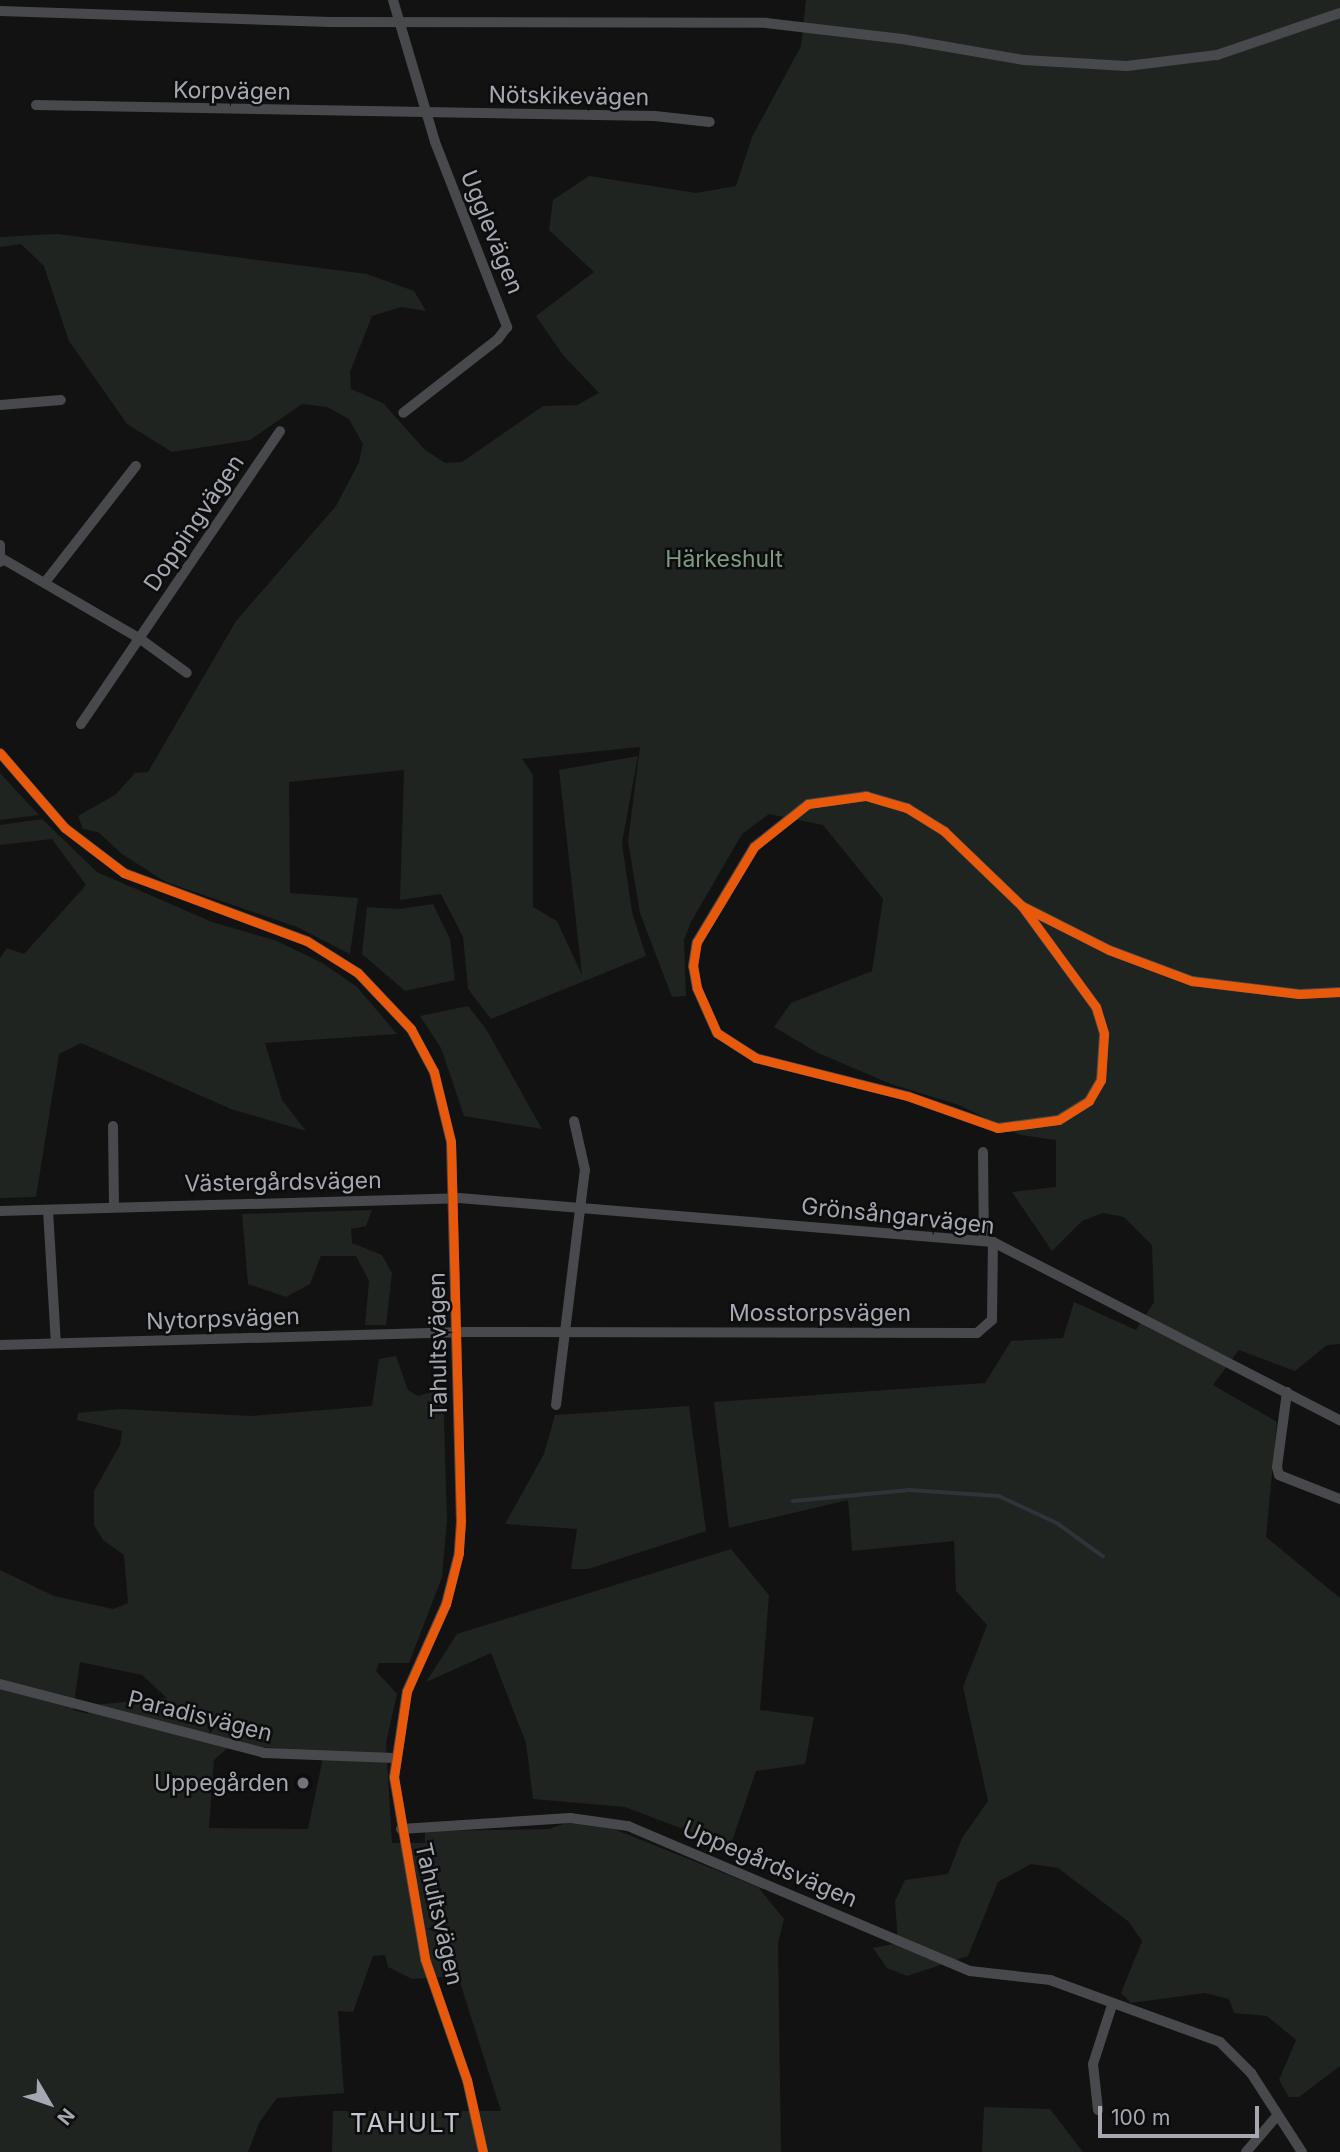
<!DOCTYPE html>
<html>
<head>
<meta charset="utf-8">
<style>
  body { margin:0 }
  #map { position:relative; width:1340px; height:2152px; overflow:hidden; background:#121213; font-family:Inter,sans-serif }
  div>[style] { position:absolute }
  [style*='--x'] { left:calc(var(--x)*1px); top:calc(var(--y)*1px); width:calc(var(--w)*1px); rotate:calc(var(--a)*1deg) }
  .green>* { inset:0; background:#1f2420 }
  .stream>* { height:3.5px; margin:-1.75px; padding:0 1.75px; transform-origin:1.75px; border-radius:1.75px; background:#2e343a }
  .minor>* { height:10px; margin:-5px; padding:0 5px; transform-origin:5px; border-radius:5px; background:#48494c }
  .cycleway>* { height:9px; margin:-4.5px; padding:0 4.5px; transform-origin:4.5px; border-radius:4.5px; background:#e8590c }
  .dots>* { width:19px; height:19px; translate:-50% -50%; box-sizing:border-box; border:4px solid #0d0d0e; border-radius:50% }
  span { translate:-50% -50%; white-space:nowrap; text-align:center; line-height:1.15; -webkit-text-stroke:5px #0d0d0e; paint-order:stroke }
  .street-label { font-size:23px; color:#a5a8b2 }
  .park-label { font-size:23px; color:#7e9b82 }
  .poi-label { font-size:23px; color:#a5a8b2 }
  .right { translate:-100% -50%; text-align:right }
  .quarter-label { font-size:26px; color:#c5c7cf; letter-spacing:2px }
  .north { position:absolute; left:14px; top:2068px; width:70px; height:70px; -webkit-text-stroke:5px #0d0d0e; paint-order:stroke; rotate:129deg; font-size:19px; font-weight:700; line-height:28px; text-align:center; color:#a5a8b2 }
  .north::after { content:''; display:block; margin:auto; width:24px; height:32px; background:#a5a8b2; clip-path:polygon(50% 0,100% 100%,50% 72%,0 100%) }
  .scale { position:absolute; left:1098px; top:2106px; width:161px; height:32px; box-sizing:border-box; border:4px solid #a5a8b2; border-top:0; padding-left:9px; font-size:21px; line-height:24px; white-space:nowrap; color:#a5a8b2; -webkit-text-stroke:5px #0d0d0e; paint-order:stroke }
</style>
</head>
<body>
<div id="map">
  <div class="green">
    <div style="clip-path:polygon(806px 0,1340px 0,1340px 1344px,1327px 1345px,1295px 1371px,1239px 1350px,1213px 1385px,1277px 1422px,1266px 1537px,1340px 1598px,1340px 2066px,1299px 2097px,1289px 2097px,1279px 2080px,1296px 2040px,1267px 2016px,1234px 2013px,1229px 1999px,1205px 1993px,1131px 2003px,1121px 1993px,1142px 1941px,1129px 1922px,1058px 1868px,1031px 1864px,998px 1882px,968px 1956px,907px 1976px,887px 1968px,873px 1948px,898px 1943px,895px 1901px,905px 1880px,948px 1874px,962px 1838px,988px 1801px,963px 1687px,987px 1625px,956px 1591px,954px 1541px,852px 1551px,848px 1500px,729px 1528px,714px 1402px,985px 1383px,1011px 1341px,1063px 1338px,1074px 1302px,1136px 1330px,1154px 1302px,1152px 1245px,1124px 1217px,1103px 1213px,1082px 1221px,1052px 1251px,1012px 1192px,1056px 1187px,1056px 1140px,1020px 1135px,959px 1105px,891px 1084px,818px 1053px,774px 1027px,791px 1003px,872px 971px,883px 899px,823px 825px,769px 814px,742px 834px,691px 922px,684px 940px,686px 996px,672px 997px,640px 913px,628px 841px,640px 747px,522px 759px,533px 775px,533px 907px,557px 921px,582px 975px,559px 770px,638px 756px,622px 843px,632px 912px,646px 956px,491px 1019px,468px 989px,463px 937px,441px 894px,400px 900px,404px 770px,289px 782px,290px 893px,358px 898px,350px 954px,297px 927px,166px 882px,122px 854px,98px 832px,83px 829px,78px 816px,115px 795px,135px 773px,148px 772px,236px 621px,336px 506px,359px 462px,363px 444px,349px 419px,327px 407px,302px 404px,250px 440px,172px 452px,127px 424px,69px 341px,44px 266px,21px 244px,0 247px,0 237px,57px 234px,367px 274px,414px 291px,426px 311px,401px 307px,372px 316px,350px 372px,351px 389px,383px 403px,424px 449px,445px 463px,462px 462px,543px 406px,577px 405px,599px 393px,563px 355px,536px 316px,594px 272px,549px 230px,553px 200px,589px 176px,696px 193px,736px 186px,752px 137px,801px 46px)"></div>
    <div style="clip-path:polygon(0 773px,23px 798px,39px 815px,0 820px)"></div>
    <div style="clip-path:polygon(42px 819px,97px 872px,212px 922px,277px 941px,324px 964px,357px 987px,397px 1034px,265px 1043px,282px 1100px,306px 1131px,231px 1109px,81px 1043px,59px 1054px,36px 1197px,0 1198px,0 958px,7px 948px,24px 954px,86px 885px,52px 839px,0 845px,0 825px)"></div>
    <div style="clip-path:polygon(433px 904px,450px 939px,455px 980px,405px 991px,362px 954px,367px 907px,400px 909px)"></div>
    <div style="clip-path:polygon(468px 1006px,486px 1029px,542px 1129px,464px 1116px,441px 1048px,420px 1016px)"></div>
    <div style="clip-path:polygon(372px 1210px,366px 1226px,351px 1229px,352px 1243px,382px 1255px,392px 1273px,386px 1325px,365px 1325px,369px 1281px,356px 1256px,321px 1256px,310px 1284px,286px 1297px,248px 1284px,242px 1214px)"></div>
    <div style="clip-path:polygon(evenodd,396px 1356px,408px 1390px,418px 1396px,443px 1389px,447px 1520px,442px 1577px,409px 1663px,379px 1663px,376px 1671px,397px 1694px,386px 1743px,392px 1843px,425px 1843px,425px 1831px,549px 1829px,567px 1823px,614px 1829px,758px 1887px,784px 1919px,778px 1943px,781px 2152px,332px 2152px,333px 2111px,501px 2111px,458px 1976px,412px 1979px,388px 1967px,385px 1955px,373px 1956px,353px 2012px,338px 2011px,344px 2093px,277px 2098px,259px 2123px,248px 2152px,0 2152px,0 1570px,54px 1596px,113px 1609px,128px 1603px,124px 1555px,103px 1540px,94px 1525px,94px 1491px,120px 1445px,122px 1431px,77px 1420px,78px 1413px,120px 1409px,251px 1416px,372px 1406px,379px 1359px,396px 1356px,80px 1662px,142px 1675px,167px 1698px,82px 1706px,89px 1714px,73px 1710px,80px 1662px,396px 1356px,232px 1744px,324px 1753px,308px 1829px,209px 1828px,214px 1760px,232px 1744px)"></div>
    <div style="clip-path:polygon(689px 1406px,706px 1531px,588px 1569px,571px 1569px,577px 1529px,505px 1524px,544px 1454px,555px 1415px)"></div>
    <div style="clip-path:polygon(731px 1549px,769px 1595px,760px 1710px,814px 1717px,805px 1764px,756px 1771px,730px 1847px,625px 1807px,533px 1799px,526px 1743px,491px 1653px,426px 1682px,457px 1634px)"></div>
    <div style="clip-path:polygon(984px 2107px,1050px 2109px,1083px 2152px,982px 2152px)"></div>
  </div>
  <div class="stream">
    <div style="--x:793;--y:1501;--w:117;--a:-5.4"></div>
    <div style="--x:909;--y:1490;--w:90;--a:3.8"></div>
    <div style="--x:999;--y:1496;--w:64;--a:25"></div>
    <div style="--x:1057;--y:1523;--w:57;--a:35.7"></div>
  </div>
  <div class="minor">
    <div style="--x:393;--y:0;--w:148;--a:73.5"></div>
    <div style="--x:435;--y:142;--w:199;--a:68.7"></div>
    <div style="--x:507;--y:327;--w:15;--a:127"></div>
    <div style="--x:498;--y:339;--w:120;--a:142.1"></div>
    <div style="--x:0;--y:11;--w:330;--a:1.9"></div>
    <div style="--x:330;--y:22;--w:436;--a:0.1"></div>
    <div style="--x:766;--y:23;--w:137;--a:6.7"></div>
    <div style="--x:902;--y:39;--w:124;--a:9.8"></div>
    <div style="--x:1024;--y:60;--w:103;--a:3.3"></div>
    <div style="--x:1127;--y:66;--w:91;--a:-7"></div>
    <div style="--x:1217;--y:55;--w:130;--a:-18.9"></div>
    <div style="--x:36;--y:105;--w:619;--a:1.02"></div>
    <div style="--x:655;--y:116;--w:55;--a:6.2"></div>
    <div style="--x:0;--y:405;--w:61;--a:-4.7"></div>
    <div style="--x:0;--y:545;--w:17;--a:90"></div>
    <div style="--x:3;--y:559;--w:157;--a:30.2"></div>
    <div style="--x:139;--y:638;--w:59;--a:36.1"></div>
    <div style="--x:46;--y:581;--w:146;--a:-52"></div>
    <div style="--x:81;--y:724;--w:354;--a:-55.8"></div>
    <div style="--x:0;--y:753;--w:99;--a:49.1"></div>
    <div style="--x:65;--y:828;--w:74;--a:37.3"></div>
    <div style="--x:124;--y:873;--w:195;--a:20.4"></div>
    <div style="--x:307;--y:941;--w:60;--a:32.1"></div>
    <div style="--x:358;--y:973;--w:77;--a:46.6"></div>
    <div style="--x:411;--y:1029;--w:49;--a:61.9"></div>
    <div style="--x:434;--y:1072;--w:72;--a:76.3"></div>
    <div style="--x:451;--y:1142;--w:379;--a:88.5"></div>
    <div style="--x:461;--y:1521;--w:32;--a:94"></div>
    <div style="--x:459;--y:1553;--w:53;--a:104.3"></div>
    <div style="--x:446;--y:1604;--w:95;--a:114.1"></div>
    <div style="--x:407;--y:1691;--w:87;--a:98.6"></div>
    <div style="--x:394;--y:1777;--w:185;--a:80.3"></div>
    <div style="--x:425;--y:1959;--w:128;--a:70.9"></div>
    <div style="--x:467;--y:2080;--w:74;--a:77.5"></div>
    <div style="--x:1022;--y:906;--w:125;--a:53.8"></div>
    <div style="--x:1096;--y:1007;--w:28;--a:73"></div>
    <div style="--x:1104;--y:1034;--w:46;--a:93.7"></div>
    <div style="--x:1101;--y:1080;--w:24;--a:120"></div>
    <div style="--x:1089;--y:1101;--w:36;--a:148"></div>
    <div style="--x:1058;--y:1120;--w:61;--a:172.4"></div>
    <div style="--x:998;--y:1128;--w:96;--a:-160.6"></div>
    <div style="--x:907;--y:1096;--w:156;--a:-165.9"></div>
    <div style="--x:756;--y:1058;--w:46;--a:-147.3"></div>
    <div style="--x:717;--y:1033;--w:49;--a:-114"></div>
    <div style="--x:697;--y:988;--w:22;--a:-100"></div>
    <div style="--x:693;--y:966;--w:24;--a:-81"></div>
    <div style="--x:697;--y:942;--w:111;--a:-59"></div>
    <div style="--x:754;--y:847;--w:69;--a:-38.5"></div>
    <div style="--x:808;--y:804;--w:59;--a:-7.9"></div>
    <div style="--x:866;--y:796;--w:43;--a:16.3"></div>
    <div style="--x:907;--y:808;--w:44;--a:31.9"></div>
    <div style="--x:944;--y:831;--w:108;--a:43.9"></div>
    <div style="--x:1022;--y:906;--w:97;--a:26.8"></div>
    <div style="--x:1109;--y:950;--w:89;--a:20.5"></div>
    <div style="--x:1192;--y:981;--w:108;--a:6.9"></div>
    <div style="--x:1299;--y:994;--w:41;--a:-2.8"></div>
    <div style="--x:113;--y:1126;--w:78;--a:89.3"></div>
    <div style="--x:983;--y:1152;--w:89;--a:89.4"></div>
    <div style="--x:48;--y:1210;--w:133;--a:86.6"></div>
    <div style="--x:0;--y:1211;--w:459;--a:-1.6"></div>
    <div style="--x:459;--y:1198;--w:536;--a:4.71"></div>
    <div style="--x:993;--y:1242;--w:390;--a:27.2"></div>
    <div style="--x:0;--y:1345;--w:464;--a:-1.6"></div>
    <div style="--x:464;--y:1332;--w:513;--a:0.11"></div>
    <div style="--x:977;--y:1333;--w:20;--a:-41"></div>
    <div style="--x:992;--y:1320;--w:78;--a:-89.3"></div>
    <div style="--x:1287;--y:1392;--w:76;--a:97.6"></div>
    <div style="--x:1277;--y:1467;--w:8;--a:76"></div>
    <div style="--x:1279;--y:1475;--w:66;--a:21.5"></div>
    <div style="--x:556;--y:1405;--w:237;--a:-83"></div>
    <div style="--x:585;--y:1170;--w:50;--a:-102.7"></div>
    <div style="--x:0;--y:1684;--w:273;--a:14.6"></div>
    <div style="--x:264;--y:1753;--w:130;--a:2.2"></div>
    <div style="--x:401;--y:1829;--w:169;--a:-3.7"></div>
    <div style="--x:570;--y:1818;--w:59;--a:7.9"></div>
    <div style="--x:628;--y:1826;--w:371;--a:23"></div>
    <div style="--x:970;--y:1971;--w:81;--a:6.4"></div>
    <div style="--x:1050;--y:1980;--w:181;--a:20"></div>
    <div style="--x:1220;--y:2042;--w:44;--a:45"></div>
    <div style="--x:1251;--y:2073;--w:94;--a:57.2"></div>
    <div style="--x:1098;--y:2110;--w:46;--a:-96.2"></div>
    <div style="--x:1093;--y:2064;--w:62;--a:-72.1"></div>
    <div style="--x:1246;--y:2152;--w:48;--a:-49.3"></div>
  </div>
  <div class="cycleway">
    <div style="--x:0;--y:753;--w:99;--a:49.1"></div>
    <div style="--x:65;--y:828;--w:74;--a:37.3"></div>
    <div style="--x:124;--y:873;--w:195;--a:20.4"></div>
    <div style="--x:307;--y:941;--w:60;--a:32.1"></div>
    <div style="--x:358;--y:973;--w:77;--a:46.6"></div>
    <div style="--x:411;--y:1029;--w:49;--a:61.9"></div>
    <div style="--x:434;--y:1072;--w:72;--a:76.3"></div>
    <div style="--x:451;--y:1142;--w:379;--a:88.5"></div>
    <div style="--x:461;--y:1521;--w:32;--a:94"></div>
    <div style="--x:459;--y:1553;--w:53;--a:104.3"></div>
    <div style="--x:446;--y:1604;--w:95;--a:114.1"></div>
    <div style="--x:407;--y:1691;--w:87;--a:98.6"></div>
    <div style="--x:394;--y:1777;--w:185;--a:80.3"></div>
    <div style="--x:425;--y:1959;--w:128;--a:70.9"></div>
    <div style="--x:467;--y:2080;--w:74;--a:77.5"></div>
    <div style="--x:1022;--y:906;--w:125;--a:53.8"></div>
    <div style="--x:1096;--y:1007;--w:28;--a:73"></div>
    <div style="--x:1104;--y:1034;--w:46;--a:93.7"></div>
    <div style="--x:1101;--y:1080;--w:24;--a:120"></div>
    <div style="--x:1089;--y:1101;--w:36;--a:148"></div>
    <div style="--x:1058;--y:1120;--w:61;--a:172.4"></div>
    <div style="--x:998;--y:1128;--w:96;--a:-160.6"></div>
    <div style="--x:907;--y:1096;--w:156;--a:-165.9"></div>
    <div style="--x:756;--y:1058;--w:46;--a:-147.3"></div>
    <div style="--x:717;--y:1033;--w:49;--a:-114"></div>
    <div style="--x:697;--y:988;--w:22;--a:-100"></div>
    <div style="--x:693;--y:966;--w:24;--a:-81"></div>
    <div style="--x:697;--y:942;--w:111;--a:-59"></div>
    <div style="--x:754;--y:847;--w:69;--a:-38.5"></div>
    <div style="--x:808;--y:804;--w:59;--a:-7.9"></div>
    <div style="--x:866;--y:796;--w:43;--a:16.3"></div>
    <div style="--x:907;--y:808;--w:44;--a:31.9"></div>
    <div style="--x:944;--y:831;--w:108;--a:43.9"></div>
    <div style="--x:1022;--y:906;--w:97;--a:26.8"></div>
    <div style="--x:1109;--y:950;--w:89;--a:20.5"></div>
    <div style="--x:1192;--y:981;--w:108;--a:6.9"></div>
    <div style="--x:1299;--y:994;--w:41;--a:-2.8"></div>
  </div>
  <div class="dots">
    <div style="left:303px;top:1783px;background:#72747a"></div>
  </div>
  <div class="street-label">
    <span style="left:232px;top:91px;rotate:1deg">Korpvägen</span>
    <span style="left:569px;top:96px;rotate:1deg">Nötskikevägen</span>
    <span style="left:492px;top:232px;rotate:68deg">Ugglevägen</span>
    <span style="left:194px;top:523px;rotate:-56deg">Doppingvägen</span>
    <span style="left:283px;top:1182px;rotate:-1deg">Västergårdsvägen</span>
    <span style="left:898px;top:1216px;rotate:6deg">Grönsångarvägen</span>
    <span style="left:820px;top:1313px">Mosstorpsvägen</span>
    <span style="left:223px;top:1319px;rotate:-2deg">Nytorpsvägen</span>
    <span style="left:438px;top:1345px;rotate:-91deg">Tahultsvägen</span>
    <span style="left:200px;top:1716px;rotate:14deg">Paradisvägen</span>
    <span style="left:770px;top:1864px;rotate:23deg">Uppegårdsvägen</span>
    <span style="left:439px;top:1914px;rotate:77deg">Tahultsvägen</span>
  </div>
  <div class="park-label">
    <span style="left:724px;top:559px">Härkeshult</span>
  </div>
  <div class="poi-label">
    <span class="right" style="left:289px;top:1783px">Uppegården</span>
  </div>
  <div class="quarter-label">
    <span style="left:406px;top:2123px">TAHULT</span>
  </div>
  <div class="north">N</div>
  <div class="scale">100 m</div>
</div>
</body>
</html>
